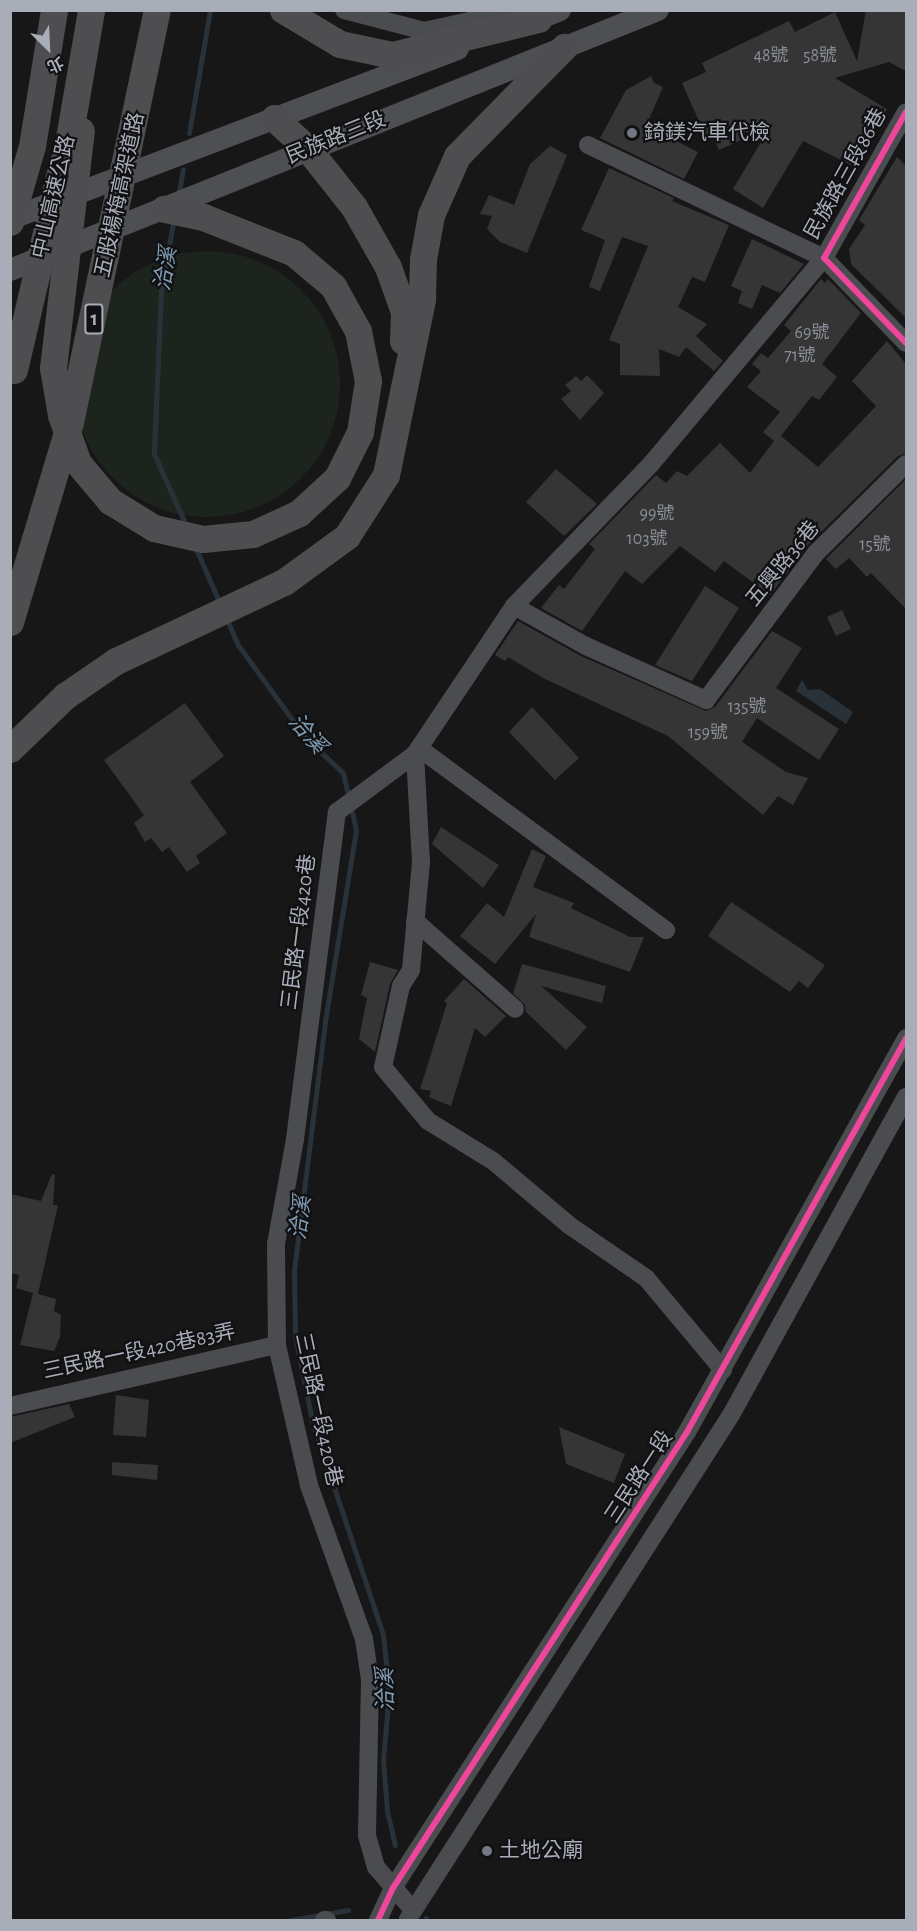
<!DOCTYPE html>
<html>
<head>
<meta charset="utf-8">
<style>
  body { margin:0 }
  #map { position:relative; width:917px; height:1931px; overflow:hidden; background:#171717; font-family:"Alegreya Sans","Noto Sans TC",sans-serif }
  div>[style] { position:absolute }
  [style*='--x'] { left:calc(var(--x)*1px); top:calc(var(--y)*1px); width:calc(var(--w)*1px); rotate:calc(var(--a)*1deg) }
  .green>* { inset:0; background:#1d241e }
  .round { border-radius:50% }
  .water>* { inset:0; background:#2a3239 }
  .stream>* { height:5px; margin:-2.5px; padding:0 2.5px; transform-origin:2.5px; border-radius:2.5px; background:#2a3239 }
  .building>* { inset:0; background:#353536 }
  .minor>* { height:18px; margin:-9px; padding:0 9px; transform-origin:9px; border-radius:9px; background:#4b4c50 }
  .major>* { height:22px; margin:-11px; padding:0 11px; transform-origin:11px; border-radius:11px; background:#4d4f52 }
  .highway>* { height:27px; margin:-13.5px; padding:0 13.5px; transform-origin:13.5px; border-radius:13.5px; background:#4e4e51 }
  .highway-bridge>* { height:27px; margin:-13.5px; padding:0 13.5px; transform-origin:13.5px; border-radius:13.5px; background:#4e4e51 }
  .cycleway>* { height:6px; margin:-3px; padding:0 3px; transform-origin:3px; border-radius:3px; background:#ed469a }
  .dots>* { width:16px; height:16px; translate:-50% -50%; box-sizing:border-box; border:3px solid #111113; border-radius:50% }
  span { translate:-50% -50%; white-space:nowrap; text-align:center; line-height:1.15; -webkit-text-stroke:4.5px #111113; paint-order:stroke }
  .number-label { font-size:18px; color:#8b8f98 }
  .number-label span { -webkit-text-stroke-width:0 }
  .shield-label span { padding:2px 4px; background:#111113; border:2px solid; border-radius:4px; -webkit-text-stroke-width:0 }
  .shield-label { font-size:20px; color:#a8adb8; font-weight:700 }
  .poi-label { font-size:21px; color:#a8adb8 }
  .left { translate:0 -50%; text-align:left }
  .street-label { font-size:21px; color:#a8adb8 }
  .water-label { font-size:22px; color:#7f9bb3; font-style:italic }
  .frame { position:absolute; inset:0; border:12px solid #a8adb8; pointer-events:none }
  .north { position:absolute; left:18px; top:18px; width:60px; height:60px; -webkit-text-stroke:4px #111113; paint-order:stroke; rotate:156deg; font-size:16px; font-weight:700; line-height:24px; text-align:center; color:#a8adb8 }
  .north::after { content:''; display:block; margin:auto; width:21px; height:27px; background:#a8adb8; clip-path:polygon(50% 0,100% 100%,50% 72%,0 100%) }
</style>
</head>
<body>
<div id="map">
  <div class="green">
    <div class="round" style="left:74px;top:251px;width:266px;height:266px"></div>
  </div>
  <div class="water">
    <div style="clip-path:polygon(802px 680px,808px 690px,820px 689px,853px 712px,846px 724px,796px 691px)"></div>
  </div>
  <div class="stream">
    <div style="--x:189;--y:133;--w:125;--a:-80.3"></div>
    <div style="--x:178;--y:197;--w:28;--a:-80"></div>
    <div style="--x:173;--y:223;--w:69;--a:100"></div>
    <div style="--x:161;--y:291;--w:163;--a:92.5"></div>
    <div style="--x:154;--y:454;--w:76;--a:65.8"></div>
    <div style="--x:196;--y:549;--w:55;--a:66.3"></div>
    <div style="--x:228;--y:622;--w:25;--a:67"></div>
    <div style="--x:238;--y:645;--w:112;--a:54"></div>
    <div style="--x:304;--y:736;--w:54;--a:43.5"></div>
    <div style="--x:343;--y:773;--w:26;--a:77"></div>
    <div style="--x:351;--y:807;--w:24;--a:78"></div>
    <div style="--x:356;--y:830;--w:194;--a:99.2"></div>
    <div style="--x:325;--y:1022;--w:251;--a:97.1"></div>
    <div style="--x:294;--y:1271;--w:64;--a:89.1"></div>
    <div style="--x:295;--y:1335;--w:88;--a:78.8"></div>
    <div style="--x:312;--y:1421;--w:225;--a:71.6"></div>
    <div style="--x:383;--y:1634;--w:58;--a:84.1"></div>
    <div style="--x:389;--y:1692;--w:68;--a:95"></div>
    <div style="--x:383;--y:1760;--w:51;--a:85.5"></div>
    <div style="--x:387;--y:1811;--w:35;--a:77"></div>
    <div style="--x:426;--y:1918;--w:2;--a:90"></div>
    <div style="--x:291;--y:1920;--w:58;--a:-10"></div>
  </div>
  <div class="building">
    <div style="clip-path:polygon(866px 10px,906px 10px,906px 71px,889px 62px,835px 78px,887px 109px,855px 167px,803px 141px,763px 208px,733px 189px,770px 127px,719px 150px,710px 130px,706px 137px,682px 83px,706px 72px,702px 63px,749px 40px,789px 21px,795px 32px,835px 12px,857px 61px)"></div>
    <div style="clip-path:polygon(651px 76px,654px 83px,663px 87px,646px 126px,698px 152px,684px 179px,600px 138px,626px 90px)"></div>
    <div style="clip-path:polygon(550px 146px,567px 155px,527px 253px,500px 242px,487px 229px,492px 216px,480px 214px,489px 195px,514px 205px,530px 164px)"></div>
    <div style="clip-path:polygon(897px 157px,906px 166px,906px 318px,851px 264px,849px 249px,865px 225px,859px 220px)"></div>
    <div style="clip-path:polygon(609px 168px,674px 198px,672px 201px,729px 225px,705px 282px,692px 277px,678px 307px,707px 324px,696px 336px,723px 361px,714px 371px,686px 347px,679px 357px,659px 349px,660px 376px,620px 375px,620px 344px,609px 340px,648px 246px,622px 237px,600px 291px,589px 287px,605px 240px,581px 230px)"></div>
    <div style="clip-path:polygon(752px 239px,804px 264px,780px 293px,762px 285px,752px 309px,738px 303px,742px 291px,731px 286px)"></div>
    <div style="clip-path:polygon(821px 279px,825px 283px,828px 279px,861px 313px,822px 364px,837px 377px,819px 400px,812px 396px,781px 436px,818px 467px,876px 406px,852px 381px,887px 341px,906px 364px,906px 453px,898px 456px,808px 545px,770px 595px,724px 561px,715px 572px,680px 546px,642px 584px,625px 571px,582px 631px,541px 608px,559px 585px,564px 589px,595px 549px,589px 544px,656px 475px,666px 483px,677px 471px,687px 476px,720px 443px,750px 473px,774px 441px,763px 432px,780px 412px,747px 387px,761px 371px,752px 364px,761px 353px,768px 358px,791px 331px,784px 325px)"></div>
    <div style="clip-path:polygon(587px 375px,604px 393px,580px 420px,561px 399px,571px 391px,565px 385px,576px 376px,581px 381px)"></div>
    <div style="clip-path:polygon(556px 469px,597px 504px,564px 536px,526px 502px)"></div>
    <div style="clip-path:polygon(906px 479px,906px 609px,871px 573px,867px 577px,849px 558px,836px 569px,826px 559px)"></div>
    <div style="clip-path:polygon(705px 586px,739px 608px,692px 681px,655px 665px)"></div>
    <div style="clip-path:polygon(842px 610px,851px 629px,836px 636px,827px 617px)"></div>
    <div style="clip-path:polygon(518px 621px,581px 656px,706px 711px,715px 707px,772px 631px,802px 648px,776px 688px,839px 729px,819px 760px,757px 718px,742px 742px,786px 772px,808px 778px,793px 805px,778px 796px,763px 815px,668px 736px,543px 678px,508px 657px,505px 661px,495px 655px)"></div>
    <div style="clip-path:polygon(185px 703px,224px 756px,190px 782px,227px 833px,196px 856px,200px 863px,187px 872px,169px 847px,162px 852px,151px 838px,145px 842px,134px 823px,144px 815px,104px 760px)"></div>
    <div style="clip-path:polygon(532px 707px,579px 758px,555px 780px,509px 732px)"></div>
    <div style="clip-path:polygon(441px 827px,499px 865px,483px 888px,432px 844px)"></div>
    <div style="clip-path:polygon(532px 849px,546px 856px,533px 887px,574px 903px,571px 908px,630px 937px,644px 937px,630px 972px,529px 937px,536px 914px,495px 964px,460px 936px,487px 903px,504px 917px)"></div>
    <div style="clip-path:polygon(731px 902px,825px 965px,808px 988px,799px 981px,790px 992px,708px 936px)"></div>
    <div style="clip-path:polygon(370px 962px,398px 970px,390px 984px,375px 1052px,359px 1039px,367px 998px,361px 995px)"></div>
    <div style="clip-path:polygon(522px 964px,606px 986px,602px 1003px,541px 986px,587px 1027px,566px 1050px,526px 1012px,525px 1005px,513px 993px)"></div>
    <div style="clip-path:polygon(464px 979px,506px 1016px,485px 1037px,475px 1028px,451px 1106px,429px 1097px,431px 1091px,420px 1089px,447px 1003px,444px 1001px)"></div>
    <div style="clip-path:polygon(52px 1174px,55px 1175px,53px 1205px,58px 1205px,38px 1294px,56px 1299px,54px 1311px,61px 1315px,60px 1337px,54px 1351px,20px 1345px,33px 1293px,16px 1288px,19px 1275px,10px 1273px,10px 1194px,41px 1201px)"></div>
    <div style="clip-path:polygon(116px 1395px,149px 1400px,146px 1437px,113px 1435px)"></div>
    <div style="clip-path:polygon(69px 1404px,75px 1417px,10px 1443px,10px 1417px)"></div>
    <div style="clip-path:polygon(559px 1427px,625px 1454px,614px 1483px,566px 1464px)"></div>
    <div style="clip-path:polygon(112px 1462px,158px 1465px,157px 1480px,112px 1475px)"></div>
  </div>
  <div class="minor">
    <div style="--x:344;--y:10;--w:83;--a:14.7"></div>
    <div style="--x:424;--y:31;--w:97;--a:-12.5"></div>
    <div style="--x:588;--y:145;--w:262;--a:25.6"></div>
    <div style="--x:824;--y:258;--w:118;--a:46"></div>
    <div style="--x:514;--y:606;--w:82;--a:29.1"></div>
    <div style="--x:586;--y:646;--w:132;--a:24.2"></div>
    <div style="--x:706;--y:700;--w:184;--a:-53.2"></div>
    <div style="--x:816;--y:553;--w:127;--a:-44.7"></div>
    <div style="--x:419;--y:748;--w:307;--a:36.4"></div>
    <div style="--x:415;--y:921;--w:133;--a:41.3"></div>
    <div style="--x:723;--y:1370;--w:120;--a:-129.9"></div>
    <div style="--x:646;--y:1278;--w:93;--a:-145.5"></div>
    <div style="--x:569;--y:1225;--w:99;--a:-139.9"></div>
    <div style="--x:493;--y:1161;--w:76;--a:-148.4"></div>
    <div style="--x:428;--y:1121;--w:70;--a:-129.8"></div>
    <div style="--x:383;--y:1067;--w:83;--a:-77.5"></div>
    <div style="--x:401;--y:986;--w:19;--a:-58"></div>
    <div style="--x:411;--y:970;--w:108;--a:-84.7"></div>
    <div style="--x:421;--y:862;--w:108;--a:-93.2"></div>
    <div style="--x:415;--y:754;--w:178;--a:-56.2"></div>
    <div style="--x:514;--y:606;--w:197;--a:-46"></div>
    <div style="--x:651;--y:464;--w:269;--a:-50"></div>
    <div style="--x:824;--y:258;--w:167;--a:-60.7"></div>
    <div style="--x:10;--y:1406;--w:274;--a:-12.9"></div>
    <div style="--x:413;--y:1910;--w:57;--a:-130.7"></div>
    <div style="--x:376;--y:1867;--w:33;--a:-106"></div>
    <div style="--x:367;--y:1835;--w:155;--a:-88.9"></div>
    <div style="--x:370;--y:1680;--w:41;--a:-98.3"></div>
    <div style="--x:364;--y:1639;--w:164;--a:-109.7"></div>
    <div style="--x:309;--y:1485;--w:144;--a:-102.9"></div>
    <div style="--x:277;--y:1345;--w:101;--a:-90.6"></div>
    <div style="--x:276;--y:1244;--w:107;--a:-79.7"></div>
    <div style="--x:295;--y:1139;--w:330;--a:-82.7"></div>
    <div style="--x:337;--y:812;--w:97;--a:-36.6"></div>
    <div style="--x:408;--y:1919;--w:599;--a:-57.35"></div>
    <div style="--x:731;--y:1415;--w:363;--a:-61.2"></div>
    <div style="--x:324;--y:1920;--w:3;--a:0"></div>
    <div style="--x:378;--y:1920;--w:35;--a:-65"></div>
    <div style="--x:393;--y:1888;--w:543;--a:-57.19"></div>
    <div style="--x:687;--y:1432;--w:451;--a:-60.9"></div>
  </div>
  <div class="major">
    <div style="--x:523;--y:25;--w:40;--a:-22"></div>
    <div style="--x:10;--y:219;--w:479;--a:-20.8"></div>
    <div style="--x:10;--y:270;--w:698;--a:-21.86"></div>
  </div>
  <div class="highway">
    <div style="--x:283;--y:10;--w:66;--a:30.8"></div>
    <div style="--x:340;--y:44;--w:53;--a:11.9"></div>
    <div style="--x:392;--y:55;--w:151;--a:-13.8"></div>
    <div style="--x:274;--y:118;--w:46;--a:42.4"></div>
    <div style="--x:308;--y:149;--w:74;--a:51.6"></div>
    <div style="--x:354;--y:207;--w:69;--a:60.5"></div>
    <div style="--x:388;--y:267;--w:48;--a:70.4"></div>
    <div style="--x:404;--y:312;--w:29;--a:92"></div>
    <div style="--x:69;--y:138;--w:130;--a:-80.2"></div>
    <div style="--x:32;--y:146;--w:138;--a:-80.8"></div>
    <div style="--x:53;--y:368;--w:48;--a:80.3"></div>
    <div style="--x:61;--y:415;--w:51;--a:70.5"></div>
    <div style="--x:78;--y:463;--w:50;--a:49.9"></div>
    <div style="--x:110;--y:501;--w:52;--a:31.5"></div>
    <div style="--x:154;--y:528;--w:50;--a:12.7"></div>
    <div style="--x:203;--y:539;--w:50;--a:-5.7"></div>
    <div style="--x:253;--y:534;--w:51;--a:-24.5"></div>
    <div style="--x:299;--y:513;--w:52;--a:-42.6"></div>
    <div style="--x:337;--y:478;--w:51;--a:-63.4"></div>
    <div style="--x:360;--y:432;--w:52;--a:-81.1"></div>
    <div style="--x:368;--y:381;--w:51;--a:-101.3"></div>
    <div style="--x:358;--y:331;--w:51;--a:-119.1"></div>
    <div style="--x:333;--y:286;--w:51;--a:-139.8"></div>
    <div style="--x:294;--y:253;--w:98;--a:-158.4"></div>
    <div style="--x:203;--y:217;--w:40;--a:-168"></div>
    <div style="--x:10;--y:749;--w:76;--a:-43.9"></div>
    <div style="--x:65;--y:696;--w:62;--a:-34.5"></div>
    <div style="--x:116;--y:661;--w:186;--a:-25.2"></div>
    <div style="--x:284;--y:582;--w:78;--a:-36.1"></div>
    <div style="--x:347;--y:536;--w:72;--a:-57.4"></div>
    <div style="--x:386;--y:475;--w:180;--a:-78.4"></div>
    <div style="--x:422;--y:299;--w:40;--a:-88.6"></div>
    <div style="--x:423;--y:259;--w:45;--a:-79.7"></div>
    <div style="--x:431;--y:215;--w:64;--a:-66.2"></div>
    <div style="--x:457;--y:156;--w:153;--a:-45.5"></div>
  </div>
  <div class="highway-bridge">
    <div style="--x:10;--y:222;--w:79;--a:-73.9"></div>
    <div style="--x:53;--y:368;--w:239;--a:-83.3"></div>
    <div style="--x:14;--y:370;--w:212;--a:-76.9"></div>
    <div style="--x:10;--y:622;--w:209;--a:-73.3"></div>
    <div style="--x:70;--y:422;--w:421;--a:-78.1"></div>
  </div>
  <div class="cycleway">
    <div style="--x:906;--y:112;--w:167;--a:119.3"></div>
    <div style="--x:824;--y:258;--w:118;--a:46"></div>
    <div style="--x:378;--y:1920;--w:35;--a:-65"></div>
    <div style="--x:393;--y:1888;--w:543;--a:-57.19"></div>
    <div style="--x:687;--y:1432;--w:451;--a:-60.9"></div>
  </div>
  <div class="dots">
    <div style="left:632px;top:133px;background:#757880"></div>
    <div style="left:487px;top:1851px;background:#757880"></div>
  </div>
  <div class="number-label">
    <span style="left:771px;top:56px">48號</span>
    <span style="left:820px;top:56px">58號</span>
    <span style="left:812px;top:333px">69號</span>
    <span style="left:800px;top:356px">71號</span>
    <span style="left:657px;top:514px">99號</span>
    <span style="left:647px;top:539px">103號</span>
    <span style="left:875px;top:545px">15號</span>
    <span style="left:747px;top:707px">135號</span>
    <span style="left:708px;top:733px">159號</span>
  </div>
  <div class="shield-label">
    <span style="left:94px;top:319px">1</span>
  </div>
  <div class="poi-label">
    <span class="left" style="left:644px;top:133px">錡鎂汽車代檢</span>
    <span class="left" style="left:499px;top:1851px">土地公廟</span>
  </div>
  <div class="street-label">
    <span style="left:336px;top:138px;rotate:-22deg">民族路三段</span>
    <span style="left:846px;top:174px;rotate:-61deg">民族路三段86巷</span>
    <span style="left:120px;top:195px;rotate:-78deg">五股楊梅高架道路</span>
    <span style="left:54px;top:197px;rotate:-77deg">中山高速公路</span>
    <span style="left:783px;top:564px;rotate:-51deg">五興路36巷</span>
    <span style="left:299px;top:932px;rotate:-83deg">三民路一段420巷</span>
    <span style="left:139px;top:1352px;rotate:-12deg">三民路一段420巷83弄</span>
    <span style="left:318px;top:1410px;rotate:78deg">三民路一段420巷</span>
    <span style="left:639px;top:1477px;rotate:-57deg">三民路一段</span>
  </div>
  <div class="water-label">
    <span style="left:166px;top:269px;rotate:-81deg">洽溪</span>
    <span style="left:307px;top:734px;rotate:49deg">洽溪</span>
    <span style="left:301px;top:1218px;rotate:-83deg">洽溪</span>
    <span style="left:386px;top:1690px;rotate:-91deg">洽溪</span>
  </div>
  <div class="frame"></div>
  <div class="north">北</div>
</div>
</body>
</html>
